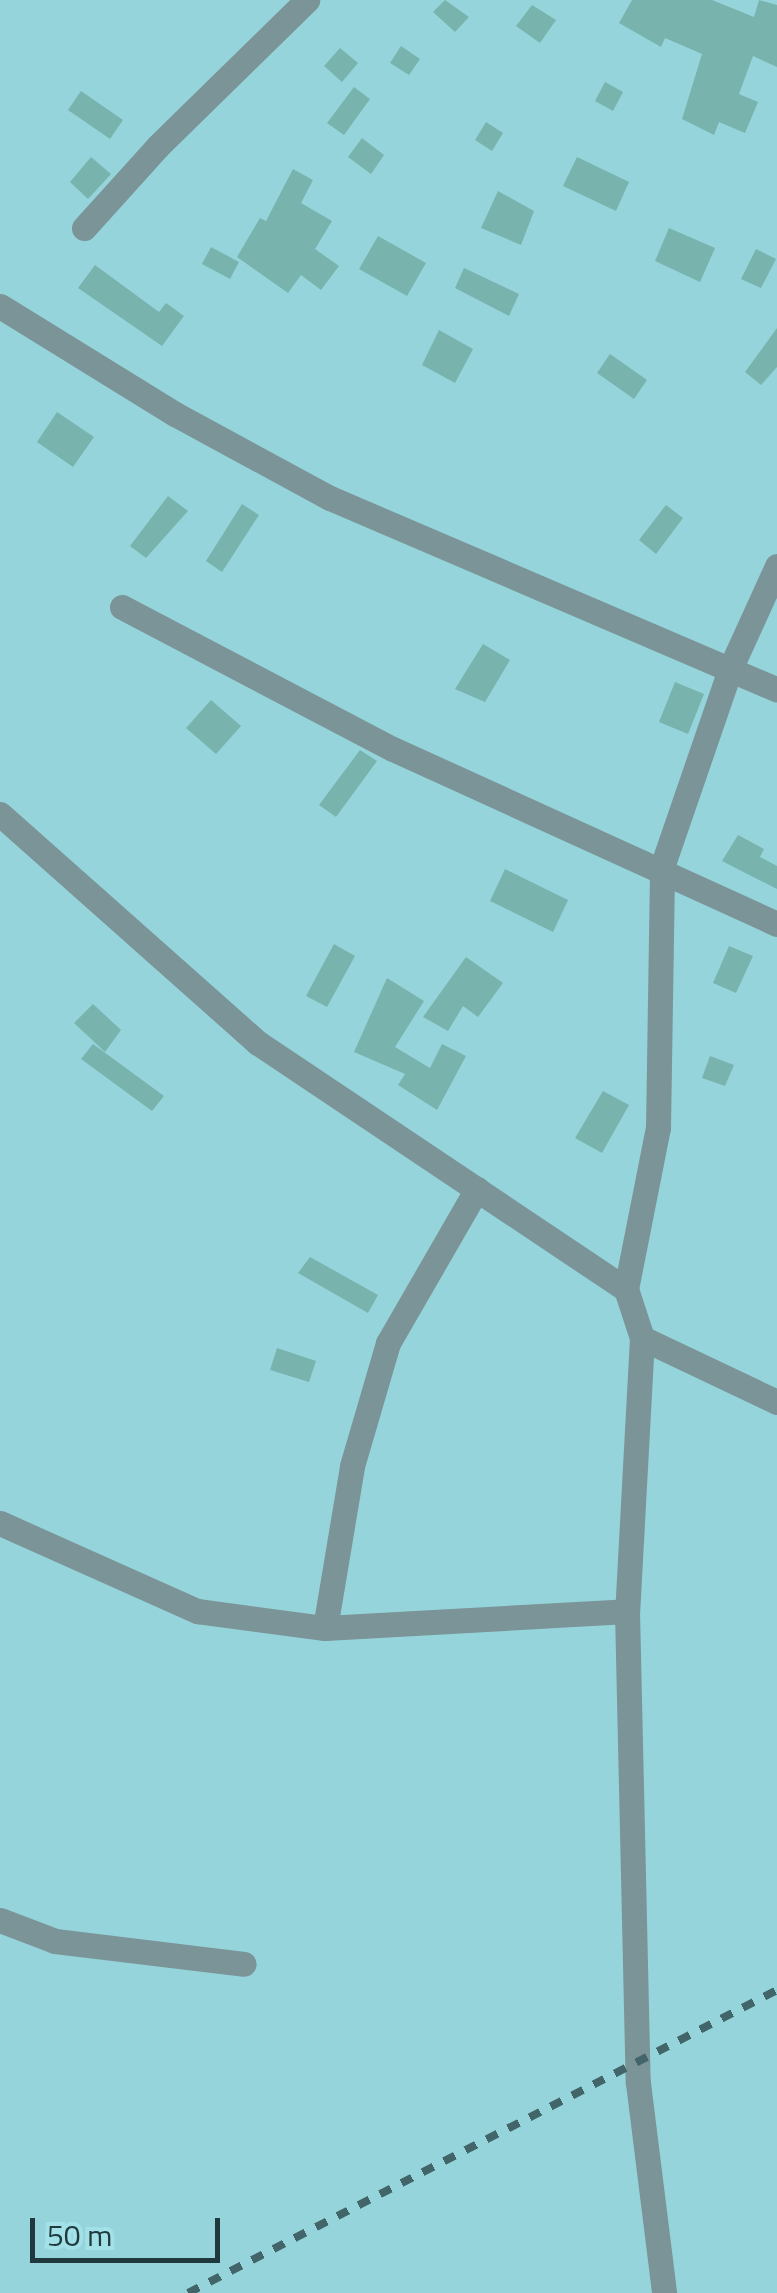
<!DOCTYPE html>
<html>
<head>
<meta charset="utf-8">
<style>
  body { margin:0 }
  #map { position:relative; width:777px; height:2293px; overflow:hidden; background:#95d4db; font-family:"Titillium Web",sans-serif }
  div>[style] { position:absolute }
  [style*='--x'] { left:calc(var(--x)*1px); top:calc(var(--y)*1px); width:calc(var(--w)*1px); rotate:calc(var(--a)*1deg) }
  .building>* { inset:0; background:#78b4ad }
  .minor>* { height:25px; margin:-12.5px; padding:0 12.5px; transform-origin:12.5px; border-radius:12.5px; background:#7b9497 }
  .rail>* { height:8px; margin-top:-4px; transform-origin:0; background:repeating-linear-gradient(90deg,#416569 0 12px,transparent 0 24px) }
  span { translate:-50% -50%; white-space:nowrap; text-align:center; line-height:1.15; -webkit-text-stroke:9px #a2e1e8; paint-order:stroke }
  .scale { position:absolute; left:30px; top:2218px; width:190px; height:45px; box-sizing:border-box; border:5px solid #20393c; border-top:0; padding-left:12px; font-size:30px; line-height:35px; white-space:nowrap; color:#20393c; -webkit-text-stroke:8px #a2e1e8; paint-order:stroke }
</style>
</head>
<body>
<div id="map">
  <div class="building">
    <div style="clip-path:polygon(445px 0,469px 17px,455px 32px,433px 12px)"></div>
    <div style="clip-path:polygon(632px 0,712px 0,754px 17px,759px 0,777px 5px,777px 67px,753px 56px,739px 94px,758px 102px,745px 133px,719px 122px,714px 135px,682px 119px,702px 54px,665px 38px,661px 47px,619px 23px)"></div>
    <div style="clip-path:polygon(532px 5px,556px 20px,540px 43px,516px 26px)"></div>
    <div style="clip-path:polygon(401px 46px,420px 59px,409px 75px,390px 63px)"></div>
    <div style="clip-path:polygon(340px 48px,358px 63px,342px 82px,324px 66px)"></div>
    <div style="clip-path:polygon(605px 82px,623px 92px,613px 111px,595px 101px)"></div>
    <div style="clip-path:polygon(354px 87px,370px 99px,344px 135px,327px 123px)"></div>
    <div style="clip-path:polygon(81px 91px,123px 120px,110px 139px,68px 110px)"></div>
    <div style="clip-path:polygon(486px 122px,503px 133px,492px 151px,475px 140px)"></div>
    <div style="clip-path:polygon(362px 138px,384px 155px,371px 174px,348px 157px)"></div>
    <div style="clip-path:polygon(91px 157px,111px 174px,88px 199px,70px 182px)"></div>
    <div style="clip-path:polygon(577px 157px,629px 182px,616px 211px,563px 186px)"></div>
    <div style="clip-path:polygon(293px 169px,313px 180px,301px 203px,332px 221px,315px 249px,339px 266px,321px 290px,301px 275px,288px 293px,237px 257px,260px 218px,266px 221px)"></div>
    <div style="clip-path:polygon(498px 191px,534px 211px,521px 245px,481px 228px)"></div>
    <div style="clip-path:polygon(669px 228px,715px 248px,700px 282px,655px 261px)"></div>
    <div style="clip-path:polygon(378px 236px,426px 263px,407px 296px,359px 269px)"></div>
    <div style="clip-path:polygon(211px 247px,239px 262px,230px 279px,202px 264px)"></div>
    <div style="clip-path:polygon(756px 249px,776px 259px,761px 288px,741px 279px)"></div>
    <div style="clip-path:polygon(95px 265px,159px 312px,166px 303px,184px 316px,162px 346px,78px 288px)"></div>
    <div style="clip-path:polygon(464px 268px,519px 294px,509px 316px,455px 288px)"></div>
    <div style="clip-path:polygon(777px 328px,777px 367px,761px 385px,745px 372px)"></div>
    <div style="clip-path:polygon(439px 330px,473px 349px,455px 383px,422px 365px)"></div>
    <div style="clip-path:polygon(610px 354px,647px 380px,634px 399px,597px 373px)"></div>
    <div style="clip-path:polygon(57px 412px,94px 437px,73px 467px,37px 442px)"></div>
    <div style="clip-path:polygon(168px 496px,188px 511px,146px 558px,130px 546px)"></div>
    <div style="clip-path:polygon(242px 504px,259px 515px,222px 572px,206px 561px)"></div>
    <div style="clip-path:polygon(666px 505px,683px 518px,656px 554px,639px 540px)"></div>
    <div style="clip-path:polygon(483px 644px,510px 660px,485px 702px,455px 689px)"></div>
    <div style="clip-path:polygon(675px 682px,704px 694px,688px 734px,659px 722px)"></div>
    <div style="clip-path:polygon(211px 700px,241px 726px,216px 754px,186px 728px)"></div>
    <div style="clip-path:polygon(360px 750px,377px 761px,336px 817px,319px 805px)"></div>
    <div style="clip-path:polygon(738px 835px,764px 849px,760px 857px,777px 866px,777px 889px,722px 861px)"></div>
    <div style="clip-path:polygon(505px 869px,568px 900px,553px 932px,490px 901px)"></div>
    <div style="clip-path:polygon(334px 944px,355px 956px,327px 1007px,306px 996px)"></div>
    <div style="clip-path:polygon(729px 946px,753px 956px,736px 993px,713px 983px)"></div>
    <div style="clip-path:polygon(466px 957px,503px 983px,478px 1017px,463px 1006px,448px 1031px,423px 1017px)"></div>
    <div style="clip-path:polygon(387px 978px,424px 1001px,395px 1047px,430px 1068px,442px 1044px,466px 1056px,437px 1110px,398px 1085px,405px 1074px,354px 1052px)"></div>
    <div style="clip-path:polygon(93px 1004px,121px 1030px,105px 1052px,74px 1023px)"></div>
    <div style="clip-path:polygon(93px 1044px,164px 1096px,152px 1111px,81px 1059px)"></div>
    <div style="clip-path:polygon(710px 1056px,734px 1065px,725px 1086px,702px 1078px)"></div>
    <div style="clip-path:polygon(603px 1091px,629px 1105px,602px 1153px,575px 1138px)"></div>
    <div style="clip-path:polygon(310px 1257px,378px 1295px,368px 1313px,298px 1273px)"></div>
    <div style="clip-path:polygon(277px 1348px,316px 1361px,309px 1382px,270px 1370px)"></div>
  </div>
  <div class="minor">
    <div style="--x:84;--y:228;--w:110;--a:-47.9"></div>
    <div style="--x:158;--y:146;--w:209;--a:-44.4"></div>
    <div style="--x:0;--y:306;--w:206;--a:31.7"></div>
    <div style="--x:175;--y:414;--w:176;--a:28.5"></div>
    <div style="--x:330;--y:498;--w:486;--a:23.2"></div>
    <div style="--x:122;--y:607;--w:306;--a:27.7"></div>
    <div style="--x:393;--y:749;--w:422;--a:24.5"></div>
    <div style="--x:0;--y:814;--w:345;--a:41.6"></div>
    <div style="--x:258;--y:1043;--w:443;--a:33.8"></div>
    <div style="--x:626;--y:1289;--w:52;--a:71.9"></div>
    <div style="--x:642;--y:1338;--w:273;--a:93.1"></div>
    <div style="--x:627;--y:1611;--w:472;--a:88.7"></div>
    <div style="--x:638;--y:2083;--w:212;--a:82.9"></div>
    <div style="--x:626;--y:1289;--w:164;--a:-78.8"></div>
    <div style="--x:658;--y:1128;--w:261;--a:-89.1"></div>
    <div style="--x:662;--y:867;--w:212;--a:-71"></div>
    <div style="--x:731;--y:667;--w:111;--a:-65.5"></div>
    <div style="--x:642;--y:1338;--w:149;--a:25.4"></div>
    <div style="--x:0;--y:1523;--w:216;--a:24.1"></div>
    <div style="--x:197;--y:1611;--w:129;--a:7.6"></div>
    <div style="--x:325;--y:1628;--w:302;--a:-3.2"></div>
    <div style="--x:325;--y:1628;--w:164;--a:-80.5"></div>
    <div style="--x:352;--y:1466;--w:128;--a:-73.7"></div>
    <div style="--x:388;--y:1343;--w:178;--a:-60"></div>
    <div style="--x:0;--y:1920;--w:59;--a:20.9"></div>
    <div style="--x:55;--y:1941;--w:190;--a:6.9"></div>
  </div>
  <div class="rail">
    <div style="--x:188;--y:2293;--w:662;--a:-27.22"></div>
  </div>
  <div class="scale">50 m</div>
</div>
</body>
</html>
